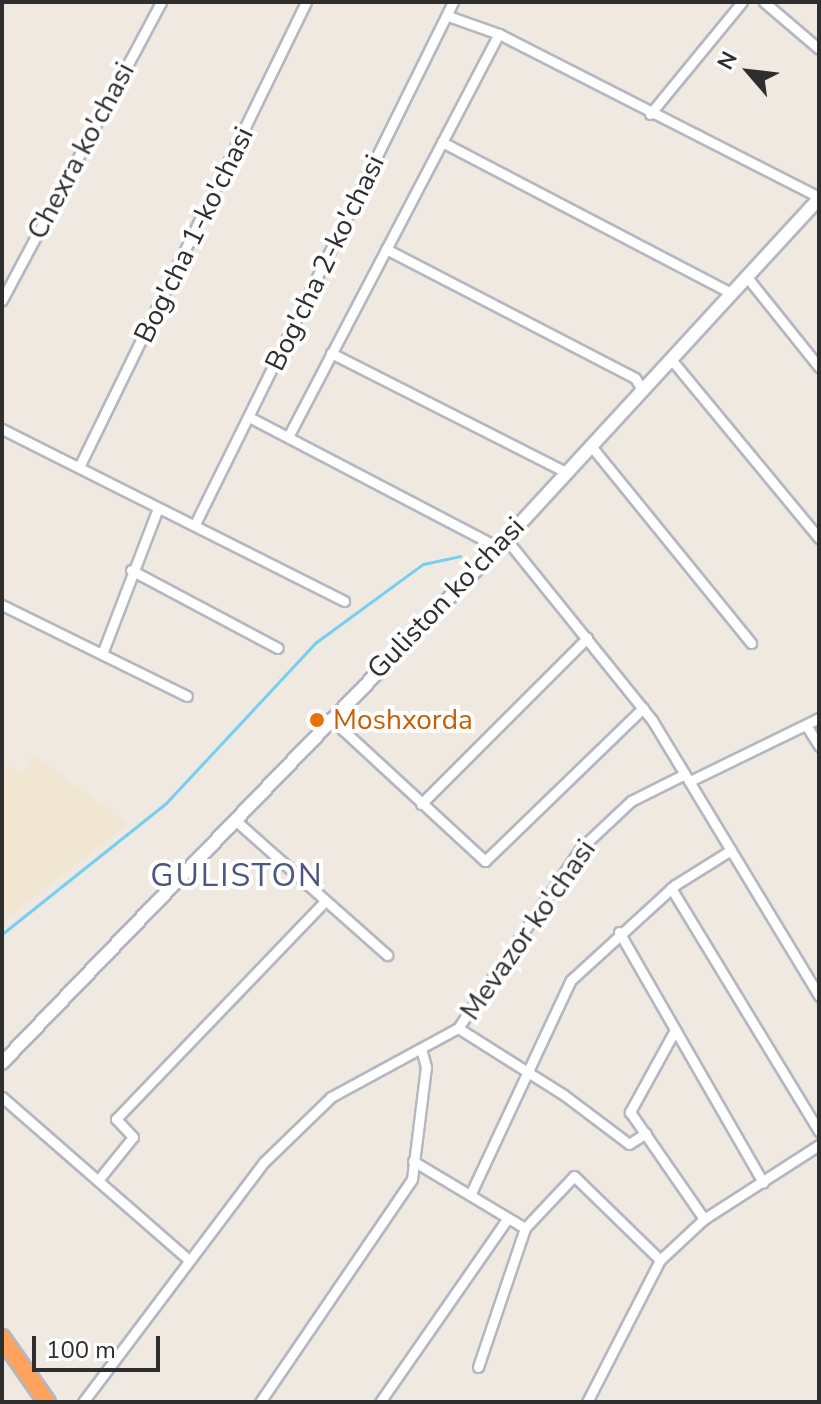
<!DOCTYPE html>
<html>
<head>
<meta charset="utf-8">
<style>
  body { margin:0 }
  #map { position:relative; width:821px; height:1404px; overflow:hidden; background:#efe9e1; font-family:"Nunito Sans",sans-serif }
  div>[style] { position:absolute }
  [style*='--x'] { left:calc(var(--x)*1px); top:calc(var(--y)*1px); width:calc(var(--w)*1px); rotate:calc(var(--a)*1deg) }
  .education>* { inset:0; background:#f0e6d1 }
  .stream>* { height:3px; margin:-1.5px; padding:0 1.5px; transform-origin:1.5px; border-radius:1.5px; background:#75cff0 }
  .roads { filter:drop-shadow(2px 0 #b4b7c1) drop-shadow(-2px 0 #b4b7c1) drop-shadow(0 2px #b4b7c1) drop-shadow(0 -2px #b4b7c1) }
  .street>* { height:9px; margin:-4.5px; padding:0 4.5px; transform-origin:4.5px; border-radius:4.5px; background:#fff }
  .secondary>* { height:12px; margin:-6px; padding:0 6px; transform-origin:6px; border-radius:6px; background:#fff }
  .highway>* { height:16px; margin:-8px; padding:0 8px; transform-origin:8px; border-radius:8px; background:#ffa35c }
  .dots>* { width:22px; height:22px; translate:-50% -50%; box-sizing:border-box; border:4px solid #fff; border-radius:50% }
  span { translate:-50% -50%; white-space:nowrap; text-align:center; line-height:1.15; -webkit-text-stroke:8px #fff; paint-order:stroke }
  .street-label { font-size:28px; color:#2e2e2e }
  .food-label { font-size:28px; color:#c56008 }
  .left { translate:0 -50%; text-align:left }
  .quarter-label { font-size:32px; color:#4d5680; letter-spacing:2px }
  .frame { position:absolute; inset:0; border:4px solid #2e2e2e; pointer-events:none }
  .north { position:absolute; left:709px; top:32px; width:80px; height:80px; -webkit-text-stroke:6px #fff; paint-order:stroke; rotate:298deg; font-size:22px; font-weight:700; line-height:32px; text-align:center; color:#2e2e2e }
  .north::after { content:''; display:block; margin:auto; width:28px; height:36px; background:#2e2e2e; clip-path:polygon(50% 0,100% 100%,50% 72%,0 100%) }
  .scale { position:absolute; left:32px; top:1336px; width:128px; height:36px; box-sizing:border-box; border:4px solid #2e2e2e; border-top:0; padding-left:10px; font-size:24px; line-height:28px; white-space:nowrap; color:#2e2e2e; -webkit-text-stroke:6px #fff; paint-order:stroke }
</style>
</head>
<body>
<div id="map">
  <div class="education">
    <div style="clip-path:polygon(34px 755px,128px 824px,2px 922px,2px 762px,22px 773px)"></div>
  </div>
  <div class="stream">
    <div style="--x:2;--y:934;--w:210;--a:-38.6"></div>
    <div style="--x:166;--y:803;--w:219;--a:-47"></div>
    <div style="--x:315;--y:643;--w:134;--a:-36.2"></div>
    <div style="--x:423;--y:564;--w:38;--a:-12"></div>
  </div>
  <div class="roads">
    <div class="street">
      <div style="--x:764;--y:2;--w:72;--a:40.5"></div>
      <div style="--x:448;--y:16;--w:54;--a:19.4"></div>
      <div style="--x:499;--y:34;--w:359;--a:27"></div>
      <div style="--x:650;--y:114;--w:145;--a:-50.6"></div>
      <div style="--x:442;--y:142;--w:324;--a:27.6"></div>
      <div style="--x:386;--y:249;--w:280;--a:27.4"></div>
      <div style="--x:635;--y:378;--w:13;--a:58"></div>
      <div style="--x:746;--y:276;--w:117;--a:51.3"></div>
      <div style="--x:2;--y:300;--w:338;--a:-61.9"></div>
      <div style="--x:331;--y:353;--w:261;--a:26.9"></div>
      <div style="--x:670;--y:358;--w:234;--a:50.4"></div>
      <div style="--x:249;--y:417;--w:279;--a:27.6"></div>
      <div style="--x:2;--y:429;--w:383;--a:26.7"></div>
      <div style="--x:288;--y:437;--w:455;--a:-62.4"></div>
      <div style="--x:591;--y:446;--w:254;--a:50.9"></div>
      <div style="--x:79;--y:467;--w:517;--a:-63.98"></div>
      <div style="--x:195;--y:524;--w:582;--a:-63.7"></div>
      <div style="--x:506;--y:539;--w:233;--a:51.1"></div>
      <div style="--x:652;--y:720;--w:323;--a:58.8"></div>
      <div style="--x:131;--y:570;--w:166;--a:28"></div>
      <div style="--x:2;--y:605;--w:206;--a:26.2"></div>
      <div style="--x:102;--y:654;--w:156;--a:-69"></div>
      <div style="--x:330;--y:718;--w:211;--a:42.7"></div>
      <div style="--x:485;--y:861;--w:220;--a:-44.1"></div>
      <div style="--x:806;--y:725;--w:25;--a:58"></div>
      <div style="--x:690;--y:781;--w:144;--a:-26"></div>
      <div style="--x:421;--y:804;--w:235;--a:-45"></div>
      <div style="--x:234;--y:819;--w:205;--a:41.6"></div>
      <div style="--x:671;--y:888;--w:285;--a:58.7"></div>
      <div style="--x:619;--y:932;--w:289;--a:60.1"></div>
      <div style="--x:458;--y:1028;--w:125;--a:32.3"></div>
      <div style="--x:564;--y:1095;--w:81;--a:37"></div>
      <div style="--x:629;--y:1144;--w:20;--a:-33"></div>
      <div style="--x:675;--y:1030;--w:94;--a:118.8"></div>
      <div style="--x:630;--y:1112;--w:130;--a:55.3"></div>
      <div style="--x:2;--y:1097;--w:247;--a:41.1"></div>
      <div style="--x:413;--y:1161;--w:131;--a:30.9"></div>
      <div style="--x:99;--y:1179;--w:54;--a:-51"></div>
      <div style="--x:133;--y:1137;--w:25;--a:-133"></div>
      <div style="--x:116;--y:1119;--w:302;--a:-46.2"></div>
      <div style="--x:471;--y:1193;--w:235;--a:-64.9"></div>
      <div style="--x:571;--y:980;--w:141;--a:-42.4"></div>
      <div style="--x:675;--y:885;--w:66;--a:-32"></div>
      <div style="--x:478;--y:1367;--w:147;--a:-71.3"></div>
      <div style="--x:525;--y:1228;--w:71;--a:-46.7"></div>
      <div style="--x:574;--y:1176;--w:120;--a:44.3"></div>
      <div style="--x:83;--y:1402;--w:301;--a:-53"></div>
      <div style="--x:264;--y:1162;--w:93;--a:-44.1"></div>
      <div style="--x:331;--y:1097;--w:145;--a:-28.5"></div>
      <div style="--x:458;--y:1028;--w:218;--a:-55.7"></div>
      <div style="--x:581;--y:848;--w:69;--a:-43.2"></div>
      <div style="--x:631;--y:801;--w:60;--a:-26.6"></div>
      <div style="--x:260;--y:1402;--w:270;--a:-55.7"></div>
      <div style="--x:412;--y:1179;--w:113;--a:-82.9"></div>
      <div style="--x:426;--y:1067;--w:16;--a:-105"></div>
      <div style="--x:380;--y:1402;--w:223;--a:-55.2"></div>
      <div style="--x:587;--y:1402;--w:160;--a:-62.8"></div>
      <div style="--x:660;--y:1260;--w:60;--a:-43"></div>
      <div style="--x:704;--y:1219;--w:137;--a:-32.8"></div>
    </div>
    <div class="secondary">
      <div style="--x:2;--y:1063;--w:727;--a:-46.11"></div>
      <div style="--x:506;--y:539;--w:462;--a:-47.4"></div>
    </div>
    <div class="highway">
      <div style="--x:2;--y:1338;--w:78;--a:54.9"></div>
    </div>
  </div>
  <div class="dots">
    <div style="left:317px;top:720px;background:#e8710a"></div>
  </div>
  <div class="street-label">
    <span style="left:81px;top:151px;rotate:-62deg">Chexra ko'chasi</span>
    <span style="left:194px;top:235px;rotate:-64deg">Bog'cha 1-ko'chasi</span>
    <span style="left:325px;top:263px;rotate:-64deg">Bog'cha 2-ko'chasi</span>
    <span style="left:446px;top:598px;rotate:-46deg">Guliston ko'chasi</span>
    <span style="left:528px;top:930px;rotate:-55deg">Mevazor ko'chasi</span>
  </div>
  <div class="food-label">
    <span class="left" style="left:333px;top:720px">Moshxorda</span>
  </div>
  <div class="quarter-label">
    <span style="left:237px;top:876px">GULISTON</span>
  </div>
  <div class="frame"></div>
  <div class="north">N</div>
  <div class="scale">100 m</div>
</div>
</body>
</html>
